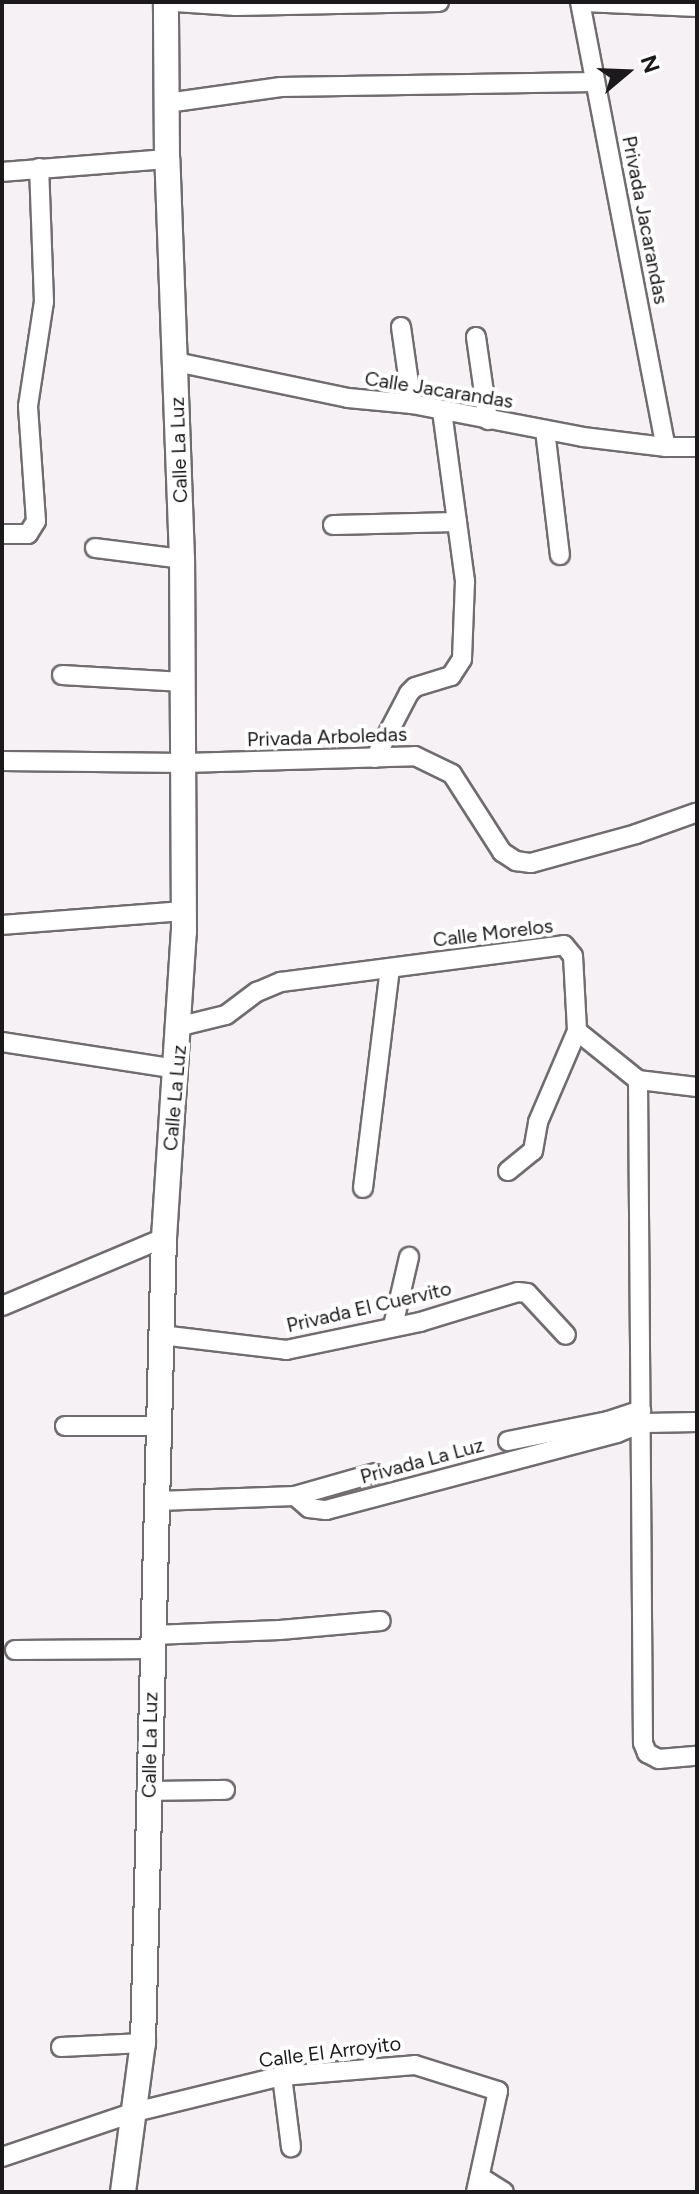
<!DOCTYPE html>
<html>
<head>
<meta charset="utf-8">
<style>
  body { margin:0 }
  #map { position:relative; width:699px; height:2194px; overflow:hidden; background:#f6f1f5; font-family:Figtree,sans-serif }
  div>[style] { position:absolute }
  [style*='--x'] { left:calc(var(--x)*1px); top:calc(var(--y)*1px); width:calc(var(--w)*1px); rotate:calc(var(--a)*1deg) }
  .roads { filter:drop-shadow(2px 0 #706c6f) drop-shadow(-2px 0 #706c6f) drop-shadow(0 2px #706c6f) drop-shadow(0 -2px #706c6f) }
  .minor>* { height:18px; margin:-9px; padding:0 9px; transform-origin:9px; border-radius:9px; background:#fff }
  .tertiary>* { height:24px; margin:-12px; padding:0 12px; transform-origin:12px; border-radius:12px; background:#fff }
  span { translate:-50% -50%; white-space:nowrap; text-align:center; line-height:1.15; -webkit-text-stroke:8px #fff; paint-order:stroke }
  .street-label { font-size:20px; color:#1b191b }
  .frame { position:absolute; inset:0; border:4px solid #1b191b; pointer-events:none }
  .north { position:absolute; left:587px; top:32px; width:80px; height:80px; -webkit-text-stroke:6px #fff; paint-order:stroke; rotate:71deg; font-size:22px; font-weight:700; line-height:32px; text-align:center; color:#1b191b }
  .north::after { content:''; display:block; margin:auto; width:28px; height:36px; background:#1b191b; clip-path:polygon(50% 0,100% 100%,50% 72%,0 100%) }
</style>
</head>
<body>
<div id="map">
  <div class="roads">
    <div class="minor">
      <div style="--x:175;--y:2;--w:61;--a:3.8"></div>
      <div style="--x:236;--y:6;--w:203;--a:-1.1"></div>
      <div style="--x:580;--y:2;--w:453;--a:79.1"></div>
      <div style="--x:581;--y:2;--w:116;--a:2.5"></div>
      <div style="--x:167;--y:103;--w:115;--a:-8"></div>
      <div style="--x:281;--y:87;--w:314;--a:-0.9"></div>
      <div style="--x:2;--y:172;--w:166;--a:-4.5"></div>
      <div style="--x:401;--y:327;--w:78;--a:81.9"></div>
      <div style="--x:476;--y:337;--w:84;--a:81.8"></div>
      <div style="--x:176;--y:362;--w:176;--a:11.8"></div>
      <div style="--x:348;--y:398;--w:64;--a:5.4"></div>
      <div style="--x:412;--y:404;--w:174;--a:10.9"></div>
      <div style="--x:583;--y:437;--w:84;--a:6.9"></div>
      <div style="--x:666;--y:447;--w:31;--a:0"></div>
      <div style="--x:545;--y:430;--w:126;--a:83.2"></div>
      <div style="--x:333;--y:525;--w:124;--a:-1.4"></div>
      <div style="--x:2;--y:534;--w:26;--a:0"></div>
      <div style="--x:28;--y:534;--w:15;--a:-58"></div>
      <div style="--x:36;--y:521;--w:115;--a:-94"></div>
      <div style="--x:28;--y:406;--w:105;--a:-81.3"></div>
      <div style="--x:44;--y:302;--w:134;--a:-92.1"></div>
      <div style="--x:95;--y:548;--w:88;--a:7.2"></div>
      <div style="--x:62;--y:675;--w:121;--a:3.3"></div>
      <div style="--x:375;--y:758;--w:73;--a:-62.4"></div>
      <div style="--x:409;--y:693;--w:8;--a:-45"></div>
      <div style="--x:415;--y:687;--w:38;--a:-17"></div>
      <div style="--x:451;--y:676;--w:20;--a:-57"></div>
      <div style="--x:462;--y:659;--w:78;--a:-87.8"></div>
      <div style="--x:465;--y:581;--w:173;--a:-97.7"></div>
      <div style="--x:2;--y:761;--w:183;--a:0.6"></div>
      <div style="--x:185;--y:763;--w:230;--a:-1.7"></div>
      <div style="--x:415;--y:756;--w:41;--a:25.9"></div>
      <div style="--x:452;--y:774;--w:93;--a:57.3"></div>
      <div style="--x:502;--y:852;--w:17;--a:33"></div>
      <div style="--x:516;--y:861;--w:15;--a:8"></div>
      <div style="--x:531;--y:863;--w:109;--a:-15.4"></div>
      <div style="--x:636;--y:834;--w:63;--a:-19.6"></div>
      <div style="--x:2;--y:925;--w:183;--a:-4.4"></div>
      <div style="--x:181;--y:1026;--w:46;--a:-13.7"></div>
      <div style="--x:226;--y:1015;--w:39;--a:-37"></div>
      <div style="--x:257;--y:992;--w:26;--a:-23"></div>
      <div style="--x:281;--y:982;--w:285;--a:-7.4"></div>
      <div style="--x:564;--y:945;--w:14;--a:51"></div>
      <div style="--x:573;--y:956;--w:75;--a:86.9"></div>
      <div style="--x:577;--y:1031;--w:78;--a:38.8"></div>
      <div style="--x:2;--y:1042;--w:177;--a:8.8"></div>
      <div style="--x:638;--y:1080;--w:663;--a:89.57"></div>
      <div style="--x:643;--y:1743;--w:11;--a:68"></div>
      <div style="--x:647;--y:1753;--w:13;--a:27"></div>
      <div style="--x:659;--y:1759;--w:38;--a:-5"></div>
      <div style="--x:638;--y:1080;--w:59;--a:6.8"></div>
      <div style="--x:508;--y:1171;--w:32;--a:-39"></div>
      <div style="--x:533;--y:1151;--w:29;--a:-80"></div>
      <div style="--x:538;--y:1122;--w:99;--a:-66.8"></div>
      <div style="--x:363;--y:1188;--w:221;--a:-83"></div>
      <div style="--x:2;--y:1306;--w:176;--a:-22.8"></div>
      <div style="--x:393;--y:1326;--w:71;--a:-76.9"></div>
      <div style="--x:161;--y:1335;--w:126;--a:6.8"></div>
      <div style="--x:286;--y:1350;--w:137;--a:-11.8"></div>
      <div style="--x:420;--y:1322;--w:102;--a:-17"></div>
      <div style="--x:518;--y:1292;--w:9;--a:6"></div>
      <div style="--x:527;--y:1293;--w:57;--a:47.1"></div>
      <div style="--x:65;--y:1426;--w:95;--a:0"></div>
      <div style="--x:508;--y:1441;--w:102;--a:-11.3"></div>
      <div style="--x:608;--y:1421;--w:35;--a:-18"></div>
      <div style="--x:295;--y:1496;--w:83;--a:-16"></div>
      <div style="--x:158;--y:1501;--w:137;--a:-2.1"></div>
      <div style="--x:295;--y:1496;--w:18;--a:41"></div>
      <div style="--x:309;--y:1508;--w:17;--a:7"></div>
      <div style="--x:326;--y:1510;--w:301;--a:-14.8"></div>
      <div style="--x:617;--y:1433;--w:27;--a:-22"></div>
      <div style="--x:642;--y:1423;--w:55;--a:-1"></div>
      <div style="--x:153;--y:1635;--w:127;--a:-2.3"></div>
      <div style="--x:280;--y:1630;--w:101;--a:-5.1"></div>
      <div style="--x:15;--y:1650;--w:138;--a:-0.4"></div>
      <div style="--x:149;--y:1791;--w:76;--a:-0.8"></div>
      <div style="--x:61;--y:2047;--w:82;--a:-2.8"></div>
      <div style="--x:282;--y:2076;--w:72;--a:82.8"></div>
      <div style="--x:2;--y:2157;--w:140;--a:-18.7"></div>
      <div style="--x:135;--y:2112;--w:151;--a:-13.8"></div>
      <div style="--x:282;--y:2076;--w:133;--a:-4.7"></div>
      <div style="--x:415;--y:2065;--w:87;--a:17.4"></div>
      <div style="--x:498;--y:2091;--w:103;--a:102.3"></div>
      <div style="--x:480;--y:2177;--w:28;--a:32"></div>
    </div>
    <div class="tertiary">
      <div style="--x:123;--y:2192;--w:150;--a:-82.4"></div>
      <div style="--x:143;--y:2043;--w:805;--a:-88.51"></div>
      <div style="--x:164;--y:1238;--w:307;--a:-86.3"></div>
      <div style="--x:184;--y:932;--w:373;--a:-90.3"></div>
      <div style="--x:182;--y:559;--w:400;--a:-92.1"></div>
      <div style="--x:167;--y:159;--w:157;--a:-90.4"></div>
    </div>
  </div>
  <div class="street-label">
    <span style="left:645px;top:220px;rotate:79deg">Privada Jacarandas</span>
    <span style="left:439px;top:390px;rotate:9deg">Calle Jacarandas</span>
    <span style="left:179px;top:450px;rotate:-92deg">Calle La Luz</span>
    <span style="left:327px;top:737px;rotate:-2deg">Privada Arboledas</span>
    <span style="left:493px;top:933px;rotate:-7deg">Calle Morelos</span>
    <span style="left:175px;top:1098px;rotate:-85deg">Calle La Luz</span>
    <span style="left:369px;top:1307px;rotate:-13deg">Privada El Cuervito</span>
    <span style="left:422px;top:1461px;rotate:-15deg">Privada La Luz</span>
    <span style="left:150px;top:1745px;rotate:-89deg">Calle La Luz</span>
    <span style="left:330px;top:2052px;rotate:-7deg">Calle El Arroyito</span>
  </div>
  <div class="frame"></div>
  <div class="north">N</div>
</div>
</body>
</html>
